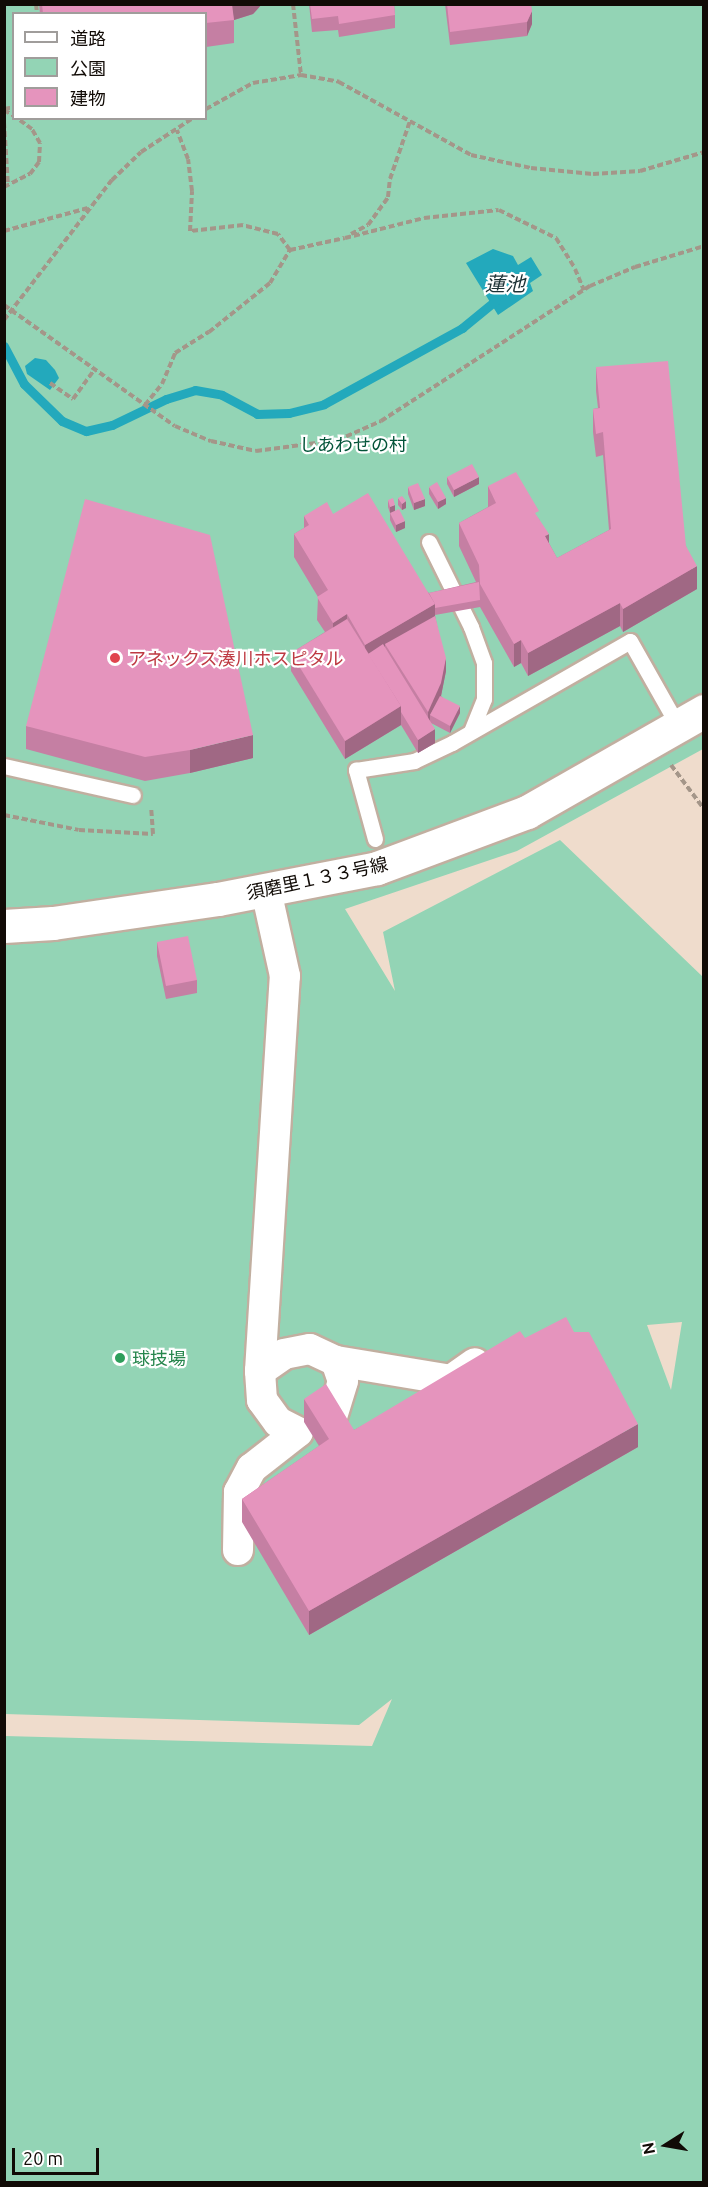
<!DOCTYPE html>
<html>
<head>
<meta charset="utf-8">
<style>
  body { margin:0 }
  #map { position:relative; width:708px; height:2187px; overflow:hidden; background:#efdccc; font-family:Ubuntu,"Noto Sans JP",sans-serif }
  div>[style] { position:absolute }
  [style*='--x'] { left:calc(var(--x)*1px); top:calc(var(--y)*1px); width:calc(var(--w)*1px); rotate:calc(var(--a)*1deg) }
  .green>* { inset:0; background:#93d4b5 }
  .water>* { inset:0; background:#23a9bc }
  .stream>* { height:9px; margin:-4.5px; padding:0 4.5px; transform-origin:4.5px; border-radius:4.5px; background:#23a9bc }
  .path>* { height:4px; margin-top:-2px; transform-origin:0; background:repeating-linear-gradient(90deg,#a49689 0 6px,transparent 0 9px) }
  .roads { filter:drop-shadow(2px 0 #c1afa0) drop-shadow(-2px 0 #c1afa0) drop-shadow(0 2px #c1afa0) drop-shadow(0 -2px #c1afa0) }
  .service>* { height:15px; margin:-7.5px; padding:0 7.5px; transform-origin:7.5px; border-radius:7.5px; background:#fff }
  .minor>* { height:30px; margin:-15px; padding:0 15px; transform-origin:15px; border-radius:15px; background:#fff }
  .tertiary>* { height:33px; margin:-16.5px; padding:0 16.5px; transform-origin:16.5px; border-radius:16.5px; background:#fff }
  .wall>* { inset:0; background:#c57fa3 }
  .shaded-wall>* { inset:0; background:#a06884 }
  .building>* { inset:0; background:#e594bd }
  .dots>* { width:16px; height:16px; translate:-50% -50%; box-sizing:border-box; border:3px solid #fff; border-radius:50% }
  span { translate:-50% -50%; white-space:nowrap; text-align:center; line-height:1.15; -webkit-text-stroke:4.5px #fff; paint-order:stroke }
  .park-label { font-size:18px; color:#025338 }
  .health-label { font-size:18px; color:#be3a42 }
  .left { translate:0 -50%; text-align:left }
  .street-label { font-size:18px; color:#110b06 }
  .leisure-label { font-size:18px; color:#27864d }
  .water-label { font-size:20px; color:#1c3135; font-style:italic }
  .frame { position:absolute; inset:0; border:6px solid #110b06; pointer-events:none }
  .legend { position:absolute; left:12px; top:12px; width:195px; height:108px; box-sizing:border-box; background:#fff; border:2px solid #a09d9b; margin:0; padding:8px 10px; list-style:none; font-size:18px; color:#110b06 }
  .legend li { display:flex; align-items:center; gap:12px; height:30px }
  .legend b { width:30px; border:2px solid #a09d9b }
  .north { position:absolute; left:636px; top:2115px; width:60px; height:60px; -webkit-text-stroke:4px #fff; paint-order:stroke; rotate:259deg; font-size:16px; font-weight:700; line-height:24px; text-align:center; color:#110b06 }
  .north::after { content:''; display:block; margin:auto; width:21px; height:27px; background:#110b06; clip-path:polygon(50% 0,100% 100%,50% 72%,0 100%) }
  .scale { position:absolute; left:12px; top:2148px; width:87px; height:27px; box-sizing:border-box; border:3px solid #110b06; border-top:0; padding-left:8px; font-size:18px; line-height:21px; white-space:nowrap; color:#110b06; -webkit-text-stroke:4px #fff; paint-order:stroke }
</style>
</head>
<body>
<div id="map">
  <div class="green">
    <div style="clip-path:polygon(evenodd,5px 5px,703px 5px,703px 749px,517px 851px,345px 909px,395px 991px,383px 932px,560px 840px,703px 977px,703px 2182px,5px 2182px,5px 1736px,372px 1746px,392px 1699px,359px 1725px,5px 1714px,5px 5px,14px 14px,206px 14px,206px 118px,14px 118px,14px 14px,5px 5px,682px 1322px,671px 1390px,647px 1325px,682px 1322px)"></div>
  </div>
  <div class="water">
    <div style="clip-path:polygon(493px 249px,513px 256px,518px 265px,531px 257px,542px 275px,530px 283px,533px 291px,498px 315px,466px 263px)"></div>
    <div style="clip-path:polygon(35px 358px,46px 360px,55px 370px,59px 378px,50px 390px,27px 374px,25px 366px)"></div>
  </div>
  <div class="stream">
    <div style="--x:4;--y:346;--w:43;--a:62.2"></div>
    <div style="--x:24;--y:384;--w:53;--a:44.2"></div>
    <div style="--x:62;--y:421;--w:26;--a:23"></div>
    <div style="--x:86;--y:431;--w:27;--a:-13"></div>
    <div style="--x:112;--y:425;--w:60;--a:-25.7"></div>
    <div style="--x:166;--y:399;--w:30;--a:-17"></div>
    <div style="--x:195;--y:390;--w:27;--a:10"></div>
    <div style="--x:222;--y:395;--w:40;--a:28"></div>
    <div style="--x:257;--y:414;--w:32;--a:-2"></div>
    <div style="--x:289;--y:413;--w:36;--a:-14"></div>
    <div style="--x:324;--y:404;--w:158;--a:-28.8"></div>
    <div style="--x:462;--y:328;--w:43;--a:-39.3"></div>
  </div>
  <div class="path">
    <div style="--x:36;--y:4;--w:10;--a:84"></div>
    <div style="--x:293;--y:4;--w:71;--a:83.6"></div>
    <div style="--x:4;--y:109;--w:10;--a:-11"></div>
    <div style="--x:206;--y:109;--w:54;--a:-29"></div>
    <div style="--x:253;--y:83;--w:49;--a:-9.5"></div>
    <div style="--x:301;--y:75;--w:39;--a:10"></div>
    <div style="--x:339;--y:82;--w:151;--a:28.9"></div>
    <div style="--x:471;--y:155;--w:61;--a:12.2"></div>
    <div style="--x:531;--y:168;--w:62;--a:5.5"></div>
    <div style="--x:593;--y:174;--w:47;--a:-3.7"></div>
    <div style="--x:640;--y:171;--w:67;--a:-16.5"></div>
    <div style="--x:4;--y:110;--w:12;--a:31"></div>
    <div style="--x:4;--y:122;--w:63;--a:86.4"></div>
    <div style="--x:4;--y:187;--w:29;--a:-27"></div>
    <div style="--x:30;--y:174;--w:15;--a:-53"></div>
    <div style="--x:39;--y:162;--w:19;--a:-87"></div>
    <div style="--x:40;--y:143;--w:16;--a:-120"></div>
    <div style="--x:32;--y:129;--w:19;--a:-144"></div>
    <div style="--x:4;--y:231;--w:87;--a:-15.3"></div>
    <div style="--x:351;--y:234;--w:19;--a:-28"></div>
    <div style="--x:368;--y:225;--w:34;--a:-54"></div>
    <div style="--x:388;--y:197;--w:18;--a:-84"></div>
    <div style="--x:390;--y:179;--w:61;--a:-71"></div>
    <div style="--x:345;--y:238;--w:81;--a:-14.2"></div>
    <div style="--x:424;--y:218;--w:75;--a:-6.1"></div>
    <div style="--x:499;--y:210;--w:64;--a:26.2"></div>
    <div style="--x:556;--y:238;--w:36;--a:58"></div>
    <div style="--x:575;--y:269;--w:23;--a:67"></div>
    <div style="--x:290;--y:250;--w:56;--a:-12.3"></div>
    <div style="--x:4;--y:305;--w:209;--a:35.3"></div>
    <div style="--x:175;--y:426;--w:39;--a:23"></div>
    <div style="--x:211;--y:441;--w:46;--a:12.5"></div>
    <div style="--x:256;--y:451;--w:83;--a:-7.6"></div>
    <div style="--x:338;--y:440;--w:47;--a:-23.8"></div>
    <div style="--x:381;--y:421;--w:249;--a:-32.9"></div>
    <div style="--x:590;--y:286;--w:49;--a:-22.9"></div>
    <div style="--x:635;--y:267;--w:72;--a:-16.9"></div>
    <div style="--x:4;--y:320;--w:177;--a:-52.4"></div>
    <div style="--x:112;--y:180;--w:40;--a:-44"></div>
    <div style="--x:141;--y:152;--w:62;--a:-33.2"></div>
    <div style="--x:50;--y:383;--w:28;--a:35"></div>
    <div style="--x:73;--y:399;--w:37;--a:-54"></div>
    <div style="--x:145;--y:405;--w:27;--a:-51"></div>
    <div style="--x:162;--y:384;--w:34;--a:-67"></div>
    <div style="--x:175;--y:353;--w:40;--a:-32"></div>
    <div style="--x:209;--y:332;--w:78;--a:-38.8"></div>
    <div style="--x:270;--y:283;--w:39;--a:-59"></div>
    <div style="--x:290;--y:250;--w:20;--a:-127"></div>
    <div style="--x:278;--y:234;--w:36;--a:-166"></div>
    <div style="--x:243;--y:225;--w:53;--a:173.5"></div>
    <div style="--x:190;--y:231;--w:40;--a:-87.1"></div>
    <div style="--x:192;--y:191;--w:32;--a:-97"></div>
    <div style="--x:188;--y:159;--w:31;--a:-111"></div>
    <div style="--x:671;--y:765;--w:55;--a:53.1"></div>
    <div style="--x:4;--y:815;--w:76;--a:11.3"></div>
    <div style="--x:79;--y:830;--w:74;--a:3.1"></div>
    <div style="--x:153;--y:834;--w:27;--a:-94"></div>
  </div>
  <div class="roads">
    <div class="service">
      <div style="--x:429;--y:542;--w:95;--a:63.7"></div>
      <div style="--x:471;--y:627;--w:38;--a:70"></div>
      <div style="--x:484;--y:663;--w:36;--a:90"></div>
      <div style="--x:484;--y:699;--w:35;--a:112"></div>
      <div style="--x:4;--y:766;--w:132;--a:12.7"></div>
      <div style="--x:375;--y:839;--w:72;--a:-105.4"></div>
      <div style="--x:356;--y:770;--w:59;--a:-8.8"></div>
      <div style="--x:414;--y:761;--w:42;--a:-25.3"></div>
      <div style="--x:452;--y:743;--w:205;--a:-29.8"></div>
      <div style="--x:630;--y:641;--w:98;--a:60.5"></div>
    </div>
    <div class="minor">
      <div style="--x:336;--y:1361;--w:117;--a:9.4"></div>
      <div style="--x:451;--y:1380;--w:29;--a:-35"></div>
      <div style="--x:260;--y:1371;--w:29;--a:-35"></div>
      <div style="--x:284;--y:1354;--w:26;--a:-11"></div>
      <div style="--x:310;--y:1349;--w:29;--a:25"></div>
      <div style="--x:336;--y:1361;--w:21;--a:71"></div>
      <div style="--x:343;--y:1381;--w:37;--a:107"></div>
      <div style="--x:238;--y:1550;--w:58;--a:-89"></div>
      <div style="--x:239;--y:1492;--w:27;--a:-62"></div>
      <div style="--x:252;--y:1468;--w:58;--a:-38"></div>
      <div style="--x:298;--y:1432;--w:22;--a:-153"></div>
      <div style="--x:278;--y:1422;--w:27;--a:-126"></div>
      <div style="--x:262;--y:1400;--w:29;--a:-94"></div>
      <div style="--x:260;--y:1371;--w:396;--a:-86.4"></div>
      <div style="--x:285;--y:976;--w:88;--a:-102.5"></div>
    </div>
    <div class="tertiary">
      <div style="--x:4;--y:926;--w:49;--a:-3.5"></div>
      <div style="--x:53;--y:923;--w:167;--a:-8.3"></div>
      <div style="--x:218;--y:899;--w:162;--a:-11"></div>
      <div style="--x:377;--y:868;--w:160;--a:-20.5"></div>
      <div style="--x:527;--y:812;--w:204;--a:-29.7"></div>
    </div>
  </div>
  <div class="wall">
    <div style="clip-path:polygon(39px 4px,262px 4px,253px 14px,234px 20px,234px 43px,206px 47px,206px 14px,40px 14px)"></div>
    <div style="clip-path:polygon(309px 4px,394px 4px,395px 15px,395px 28px,339px 37px,338px 30px,312px 32px)"></div>
    <div style="clip-path:polygon(445px 4px,531px 4px,532px 24px,527px 36px,450px 45px)"></div>
    <div style="clip-path:polygon(596px 367px,686px 546px,697px 589px,623px 632px,620px 626px,528px 676px,521px 663px,514px 667px,480px 607px,435px 615px,446px 671px,441px 696px,460px 713px,450px 733px,431px 723px,435px 743px,418px 753px,401px 725px,345px 759px,291px 671px,291px 653px,325px 632px,317px 620px,318px 597px,294px 557px,294px 534px,304px 528px,304px 516px,333px 514px,429px 593px,476px 582px,459px 546px,459px 523px,488px 507px,488px 486px,539px 519px,549px 543px,557px 558px,609px 530px,603px 455px,596px 457px,593px 432px,593px 409px,598px 408px,596px 391px)"></div>
    <div style="clip-path:polygon(447px 477px,479px 484px,454px 497px,447px 484px)"></div>
    <div style="clip-path:polygon(408px 487px,425px 506px,414px 510px,408px 494px)"></div>
    <div style="clip-path:polygon(429px 487px,446px 504px,438px 509px,429px 494px)"></div>
    <div style="clip-path:polygon(398px 498px,406px 508px,402px 510px,398px 505px)"></div>
    <div style="clip-path:polygon(388px 500px,405px 528px,396px 532px,390px 520px,390px 513px,388px 507px)"></div>
    <div style="clip-path:polygon(26px 726px,253px 758px,190px 773px,145px 781px,26px 749px)"></div>
    <div style="clip-path:polygon(157px 942px,197px 980px,197px 993px,166px 999px,157px 956px)"></div>
    <div style="clip-path:polygon(525px 1338px,638px 1447px,309px 1635px,242px 1522px,242px 1499px,319px 1446px,304px 1422px,304px 1399px,354px 1430px)"></div>
  </div>
  <div class="shaded-wall">
    <div style="clip-path:polygon(231px 4px,262px 4px,253px 14px,234px 20px)"></div>
    <div style="clip-path:polygon(532px 11px,532px 24px,527px 36px,527px 22px)"></div>
    <div style="clip-path:polygon(479px 477px,479px 484px,454px 497px,454px 490px)"></div>
    <div style="clip-path:polygon(446px 498px,446px 504px,438px 509px,438px 502px)"></div>
    <div style="clip-path:polygon(425px 499px,425px 506px,414px 510px,414px 503px)"></div>
    <div style="clip-path:polygon(406px 501px,406px 508px,402px 510px,402px 504px)"></div>
    <div style="clip-path:polygon(395px 505px,395px 512px,390px 514px,390px 507px)"></div>
    <div style="clip-path:polygon(405px 521px,405px 528px,396px 532px,396px 525px)"></div>
    <div style="clip-path:polygon(549px 534px,549px 557px,545px 536px)"></div>
    <div style="clip-path:polygon(697px 566px,697px 589px,623px 632px,623px 609px)"></div>
    <div style="clip-path:polygon(620px 603px,620px 626px,528px 676px,528px 653px)"></div>
    <div style="clip-path:polygon(435px 604px,435px 627px,385px 644px,385px 657px,365px 655px,365px 645px)"></div>
    <div style="clip-path:polygon(347px 614px,347px 637px,333px 646px,333px 623px)"></div>
    <div style="clip-path:polygon(521px 640px,521px 663px,514px 667px,514px 644px)"></div>
    <div style="clip-path:polygon(446px 658px,446px 671px,441px 696px,430px 715px,430px 720px,428px 725px,428px 712px)"></div>
    <div style="clip-path:polygon(401px 706px,401px 725px,345px 759px,345px 741px)"></div>
    <div style="clip-path:polygon(460px 706px,460px 713px,450px 733px,450px 726px)"></div>
    <div style="clip-path:polygon(435px 729px,435px 743px,418px 753px,418px 740px)"></div>
    <div style="clip-path:polygon(253px 735px,253px 758px,190px 773px,190px 750px)"></div>
    <div style="clip-path:polygon(638px 1424px,638px 1447px,309px 1635px,309px 1611px)"></div>
  </div>
  <div class="building">
    <div style="clip-path:polygon(42px 4px,232px 4px,234px 20px,206px 23px,206px 14px,43px 14px)"></div>
    <div style="clip-path:polygon(310px 4px,394px 4px,395px 15px,339px 24px,338px 16px,312px 19px)"></div>
    <div style="clip-path:polygon(447px 4px,531px 4px,532px 11px,527px 22px,450px 32px)"></div>
    <div style="clip-path:polygon(668px 361px,686px 546px,697px 566px,623px 609px,620px 603px,528px 653px,521px 640px,514px 644px,480px 584px,479px 565px,459px 523px,496px 503px,488px 486px,516px 472px,539px 511px,535px 513px,549px 534px,545px 536px,557px 558px,611px 529px,603px 432px,596px 434px,593px 409px,600px 408px,596px 367px)"></div>
    <div style="clip-path:polygon(472px 464px,479px 477px,454px 490px,447px 477px)"></div>
    <div style="clip-path:polygon(437px 482px,446px 498px,438px 502px,429px 487px)"></div>
    <div style="clip-path:polygon(418px 483px,425px 499px,414px 503px,408px 487px)"></div>
    <div style="clip-path:polygon(368px 493px,435px 604px,365px 645px,347px 614px,333px 623px,317px 597px,328px 590px,294px 534px,309px 525px,304px 516px,327px 502px,333px 514px)"></div>
    <div style="clip-path:polygon(402px 496px,406px 501px,402px 504px,398px 498px)"></div>
    <div style="clip-path:polygon(393px 498px,395px 505px,390px 507px,388px 500px)"></div>
    <div style="clip-path:polygon(85px 499px,210px 535px,253px 735px,190px 750px,145px 757px,26px 726px)"></div>
    <div style="clip-path:polygon(399px 509px,405px 521px,396px 525px,390px 513px)"></div>
    <div style="clip-path:polygon(479px 582px,480px 600px,435px 608px,435px 604px,429px 593px)"></div>
    <div style="clip-path:polygon(435px 616px,446px 658px,441px 683px,428px 712px,385px 644px)"></div>
    <div style="clip-path:polygon(347px 619px,401px 706px,345px 741px,291px 653px)"></div>
    <div style="clip-path:polygon(383px 644px,435px 729px,418px 740px,401px 712px,401px 706px,368px 654px)"></div>
    <div style="clip-path:polygon(440px 696px,460px 706px,450px 726px,430px 715px)"></div>
    <div style="clip-path:polygon(188px 936px,197px 980px,166px 986px,157px 942px)"></div>
    <div style="clip-path:polygon(566px 1317px,574px 1332px,589px 1332px,638px 1424px,309px 1611px,242px 1499px,329px 1439px,304px 1399px,326px 1384px,354px 1430px,520px 1331px,525px 1338px)"></div>
  </div>
  <div class="dots">
    <div style="left:115px;top:658px;background:#e0444e"></div>
    <div style="left:120px;top:1358px;background:#2e9e5b"></div>
  </div>
  <div class="park-label">
    <span style="left:353px;top:444px">しあわせの村</span>
  </div>
  <div class="health-label">
    <span class="left" style="left:128px;top:658px">アネックス湊川ホスピタル</span>
  </div>
  <div class="street-label">
    <span style="left:317px;top:878px;rotate:-12deg">須磨里１３３号線</span>
  </div>
  <div class="leisure-label">
    <span class="left" style="left:132px;top:1358px">球技場</span>
  </div>
  <div class="water-label">
    <span style="left:505px;top:283px">蓮池</span>
  </div>
  <div class="frame"></div>
  <ul class="legend">
  <li><b style="height:8px;background:#fff"></b>道路</li>
  <li><b style="height:16px;background:#93d4b5"></b>公園</li>
  <li><b style="height:16px;background:#e594bd"></b>建物</li>
  </ul>
  <div class="north">N</div>
  <div class="scale">20 m</div>
</div>
</body>
</html>
